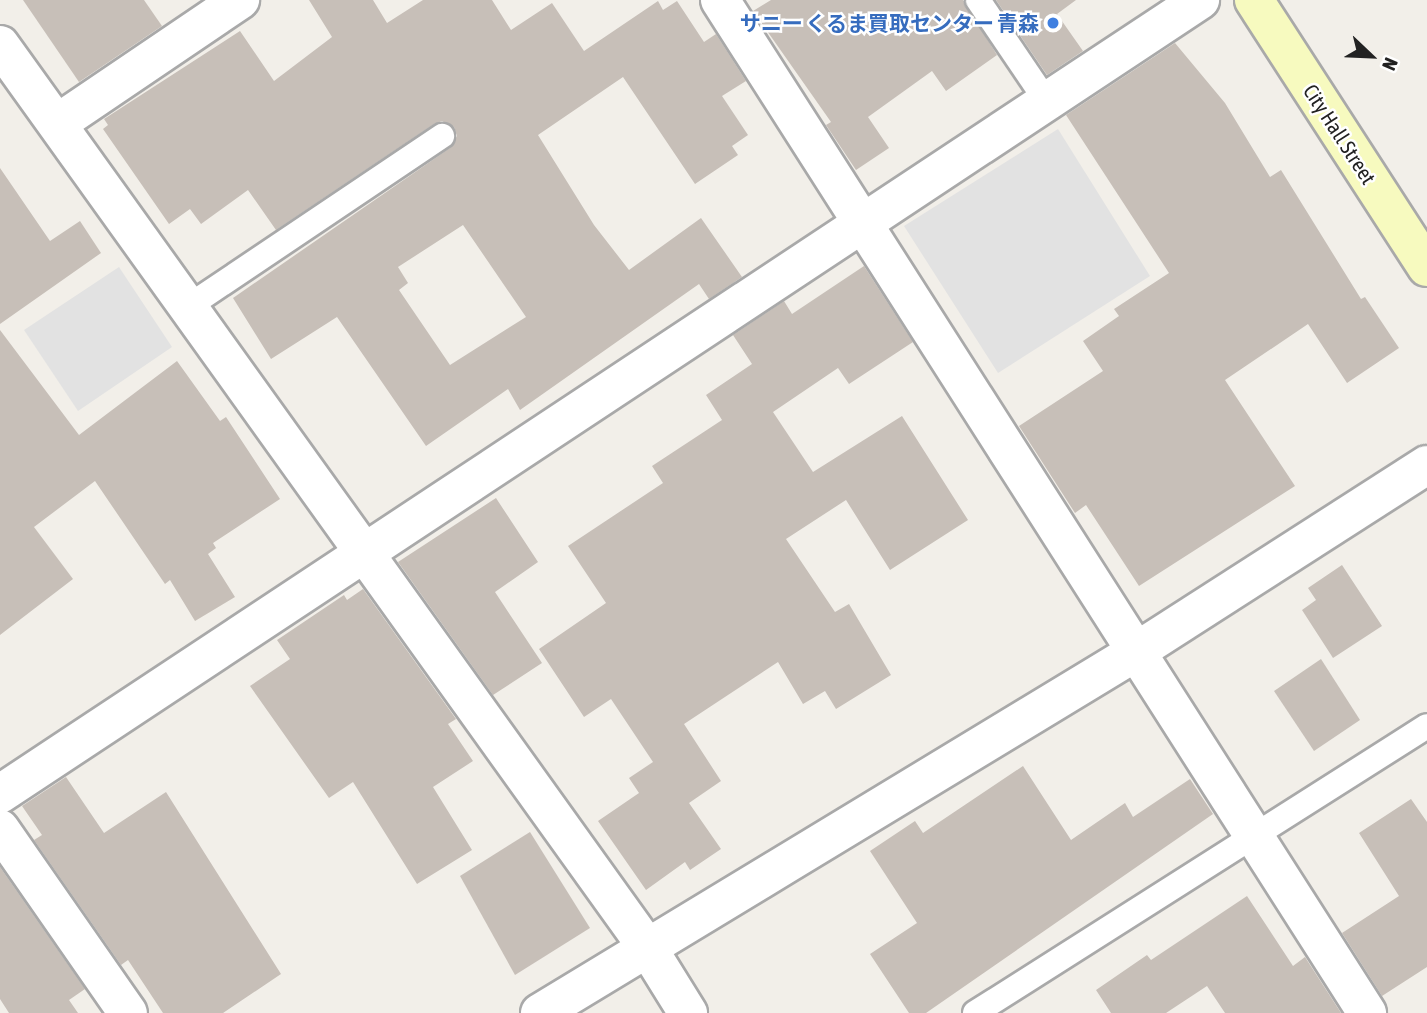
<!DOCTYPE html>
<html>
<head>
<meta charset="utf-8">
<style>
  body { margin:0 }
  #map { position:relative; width:1427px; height:1013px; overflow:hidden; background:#f2efe9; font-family:"Asap Condensed","Noto Sans JP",sans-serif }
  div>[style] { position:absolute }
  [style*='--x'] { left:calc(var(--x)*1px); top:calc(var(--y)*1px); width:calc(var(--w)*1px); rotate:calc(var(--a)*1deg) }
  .parking>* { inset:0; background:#e2e2e2 }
  .building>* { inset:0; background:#c7bfb8 }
  .roads { filter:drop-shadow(2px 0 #a9a9a9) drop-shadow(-2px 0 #a9a9a9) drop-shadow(0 2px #a9a9a9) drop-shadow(0 -2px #a9a9a9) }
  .lane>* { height:24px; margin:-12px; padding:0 12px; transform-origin:12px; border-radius:12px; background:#fff }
  .street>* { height:38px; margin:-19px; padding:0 19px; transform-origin:19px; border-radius:19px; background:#fff }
  .secondary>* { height:38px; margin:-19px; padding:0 19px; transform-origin:19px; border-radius:19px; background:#f7fabf }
  .dots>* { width:19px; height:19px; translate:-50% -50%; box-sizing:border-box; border:4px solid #fff; border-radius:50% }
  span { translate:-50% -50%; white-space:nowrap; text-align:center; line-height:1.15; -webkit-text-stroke:5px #fff; paint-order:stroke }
  .shop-label { font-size:21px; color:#366cbe; font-weight:700 }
  .right { translate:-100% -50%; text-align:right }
  .street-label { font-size:21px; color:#222 }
  .north { position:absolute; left:1336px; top:21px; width:70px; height:70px; -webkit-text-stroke:5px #fff; paint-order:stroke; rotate:113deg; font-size:19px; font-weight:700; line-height:28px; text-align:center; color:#222 }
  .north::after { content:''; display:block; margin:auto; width:24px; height:32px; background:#222; clip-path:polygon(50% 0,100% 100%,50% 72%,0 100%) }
</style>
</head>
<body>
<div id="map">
  <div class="parking">
    <div style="clip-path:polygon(1058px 129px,1150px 276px,998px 373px,904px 226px)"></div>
    <div style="clip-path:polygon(119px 267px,172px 347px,78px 411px,24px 330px)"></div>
  </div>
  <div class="building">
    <div style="clip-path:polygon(23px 0,144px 0,162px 26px,79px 82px)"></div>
    <div style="clip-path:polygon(evenodd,309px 0,373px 0,387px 23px,423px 0,492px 0,511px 30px,552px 3px,584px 51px,658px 1px,663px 10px,677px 1px,704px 42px,716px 34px,746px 81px,722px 96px,748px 135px,732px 146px,738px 155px,695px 184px,623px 77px,538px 135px,594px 225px,629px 270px,701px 218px,742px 277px,709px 299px,699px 284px,520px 410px,508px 389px,426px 446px,337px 317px,271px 359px,233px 298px,450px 148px,457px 136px,454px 127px,442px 121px,434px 124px,276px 230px,248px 190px,201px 224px,190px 209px,169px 224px,103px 129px,108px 125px,104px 119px,240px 31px,274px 81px,332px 37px,309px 0,463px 225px,526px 317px,450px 365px,399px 290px,408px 283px,398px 267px,463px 225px)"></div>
    <div style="clip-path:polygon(771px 0,963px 0,997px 55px,946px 91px,932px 71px,868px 117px,889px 148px,856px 170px,826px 125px,831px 122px,753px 11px)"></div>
    <div style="clip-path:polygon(996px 0,1076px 0,1057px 14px,1083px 51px,1047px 75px)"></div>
    <div style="clip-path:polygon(1175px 43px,1225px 103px,1270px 177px,1281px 170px,1361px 299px,1365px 297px,1399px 348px,1347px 383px,1308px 324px,1225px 380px,1295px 486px,1139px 586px,1086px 505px,1075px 513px,1019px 426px,1103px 371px,1083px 341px,1119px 316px,1114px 309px,1169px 273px,1066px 115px)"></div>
    <div style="clip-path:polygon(0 168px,50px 241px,80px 221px,101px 253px,0 324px)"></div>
    <div style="clip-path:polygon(864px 266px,913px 342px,849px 384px,838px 368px,773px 412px,813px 472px,902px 416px,968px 520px,890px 570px,846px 500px,786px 539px,835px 612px,849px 604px,891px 675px,836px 709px,825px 691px,803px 704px,778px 662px,684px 724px,721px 781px,689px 803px,721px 849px,690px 870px,685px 862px,646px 890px,598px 821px,639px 793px,629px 778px,653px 762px,611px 699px,584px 717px,539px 649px,606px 603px,568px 546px,663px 483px,652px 466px,722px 420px,706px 395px,752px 364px,733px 335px,784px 301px,792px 314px)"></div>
    <div style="clip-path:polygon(0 330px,79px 435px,177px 361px,220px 421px,226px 417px,280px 499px,213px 543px,216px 548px,208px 554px,235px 597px,195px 621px,170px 580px,165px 584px,95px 481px,34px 527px,73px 579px,0 635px)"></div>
    <div style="clip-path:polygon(496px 498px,538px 562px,495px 592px,542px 663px,493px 695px,398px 562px)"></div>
    <div style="clip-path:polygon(1342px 565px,1382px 626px,1333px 658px,1302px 610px,1316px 600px,1308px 588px)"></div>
    <div style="clip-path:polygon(363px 589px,456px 719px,448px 724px,473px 761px,433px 787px,472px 850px,417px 884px,353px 782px,329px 798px,250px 686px,290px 659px,277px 640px,344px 595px,347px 600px)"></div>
    <div style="clip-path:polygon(1321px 659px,1360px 720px,1314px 751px,1274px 691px)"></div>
    <div style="clip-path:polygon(1023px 766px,1071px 840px,1125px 803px,1133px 817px,1190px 779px,1213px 814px,926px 1013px,909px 1013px,870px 954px,917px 923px,870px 851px,915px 821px,923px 833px)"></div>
    <div style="clip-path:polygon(66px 777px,104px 833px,166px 792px,281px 974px,223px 1013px,163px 1013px,128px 960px,121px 965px,34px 840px,42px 835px,22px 806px)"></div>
    <div style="clip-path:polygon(1411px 799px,1427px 822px,1427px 967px,1382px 996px,1342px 933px,1399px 896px,1359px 833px)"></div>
    <div style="clip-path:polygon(530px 832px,590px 928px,515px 975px,460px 876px)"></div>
    <div style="clip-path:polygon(0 867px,85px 989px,69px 1000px,78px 1013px,9px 1013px,0 999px)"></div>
    <div style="clip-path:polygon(1247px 896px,1293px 966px,1305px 957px,1341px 1013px,1225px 1013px,1207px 986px,1166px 1013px,1111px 1013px,1096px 990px,1147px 955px,1151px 960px)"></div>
  </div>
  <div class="roads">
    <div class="lane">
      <div style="--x:978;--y:0;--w:123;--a:55.9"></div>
      <div style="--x:189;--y:306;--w:305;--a:-33.9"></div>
      <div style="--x:975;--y:1013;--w:535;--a:-32.41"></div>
    </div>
    <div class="street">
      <div style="--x:720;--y:0;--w:1202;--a:57.43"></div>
      <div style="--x:0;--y:45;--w:1110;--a:54.35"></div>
      <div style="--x:647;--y:947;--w:78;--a:58.2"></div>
      <div style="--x:58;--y:123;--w:220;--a:-34.1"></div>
      <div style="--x:0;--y:794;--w:1439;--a:-33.49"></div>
      <div style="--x:0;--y:829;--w:224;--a:55.2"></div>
      <div style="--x:540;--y:1013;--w:695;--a:-31.22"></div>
      <div style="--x:1134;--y:653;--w:348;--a:-32.7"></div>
    </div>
    <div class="secondary">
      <div style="--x:1254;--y:0;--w:318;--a:57.1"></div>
    </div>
  </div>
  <div class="dots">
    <div style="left:1053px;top:23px;background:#3f7fe0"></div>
  </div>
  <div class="shop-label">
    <span class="right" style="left:1039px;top:23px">サニー くるま買取センター 青森</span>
  </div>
  <div class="street-label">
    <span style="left:1340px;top:134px;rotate:57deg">City Hall Street</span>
  </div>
  <div class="north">N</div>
</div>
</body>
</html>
